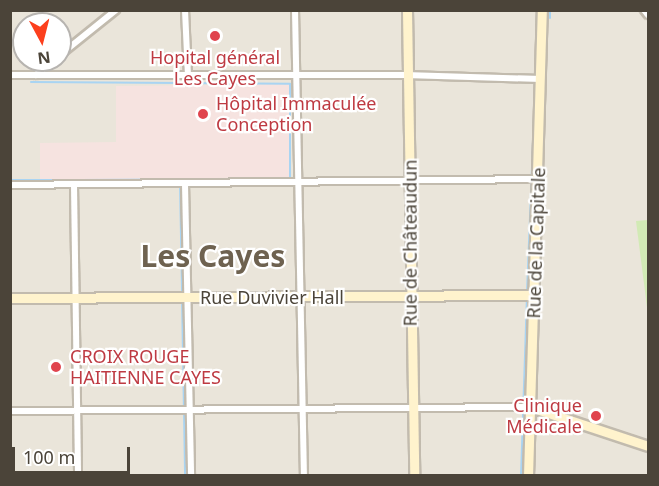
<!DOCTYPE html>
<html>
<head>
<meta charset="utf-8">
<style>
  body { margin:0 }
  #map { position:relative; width:659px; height:486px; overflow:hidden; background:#f6f3ec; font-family:"Noto Sans",sans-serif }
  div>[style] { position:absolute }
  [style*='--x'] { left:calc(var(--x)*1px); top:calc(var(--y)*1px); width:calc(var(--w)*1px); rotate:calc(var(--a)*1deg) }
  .residential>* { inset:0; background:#eae5da }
  .medical>* { inset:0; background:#f6e3e0 }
  .green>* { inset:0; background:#d2eab5 }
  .stream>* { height:2px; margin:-1px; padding:0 1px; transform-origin:1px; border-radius:1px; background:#a9d4f2 }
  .roads { filter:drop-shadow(2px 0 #c2bbae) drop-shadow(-2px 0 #c2bbae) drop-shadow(0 2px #c2bbae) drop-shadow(0 -2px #c2bbae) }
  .street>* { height:6px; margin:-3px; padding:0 3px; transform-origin:3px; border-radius:3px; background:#fff }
  .secondary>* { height:9px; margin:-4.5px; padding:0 4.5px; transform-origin:4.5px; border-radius:4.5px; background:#fff3cd }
  .dots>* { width:16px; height:16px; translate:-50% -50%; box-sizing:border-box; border:3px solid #fff; border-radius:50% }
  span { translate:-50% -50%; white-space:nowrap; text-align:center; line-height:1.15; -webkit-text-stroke:4.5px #fff; paint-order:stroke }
  .health-label { font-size:18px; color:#be3a42 }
  .left { translate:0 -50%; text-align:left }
  .right { translate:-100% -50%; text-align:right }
  .street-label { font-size:18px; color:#4b4439 }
  .town-label { font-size:30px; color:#6e6250; font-weight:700 }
  .frame { position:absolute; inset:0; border:12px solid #4b4439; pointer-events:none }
  .north { position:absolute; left:12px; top:12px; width:60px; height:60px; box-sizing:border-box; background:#fff; border:2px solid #b7b4b0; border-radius:50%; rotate:173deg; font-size:16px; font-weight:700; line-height:24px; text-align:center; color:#4b4439 }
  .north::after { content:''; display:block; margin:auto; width:21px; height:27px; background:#fc3f1d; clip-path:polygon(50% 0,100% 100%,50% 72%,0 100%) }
  .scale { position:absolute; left:12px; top:447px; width:118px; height:27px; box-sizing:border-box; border:3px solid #4b4439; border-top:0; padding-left:8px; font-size:18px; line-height:21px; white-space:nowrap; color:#4b4439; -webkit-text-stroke:4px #fff; paint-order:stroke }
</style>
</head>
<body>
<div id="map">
  <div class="residential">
    <div style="clip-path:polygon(evenodd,10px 11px,648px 11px,648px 475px,11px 475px,10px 11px,24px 24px,60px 24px,60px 60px,24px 60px,24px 24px)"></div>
  </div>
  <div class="medical">
    <div style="clip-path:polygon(289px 84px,290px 177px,40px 180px,40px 143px,116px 142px,116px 86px)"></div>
  </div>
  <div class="green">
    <div style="clip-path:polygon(648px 220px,648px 315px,636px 221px)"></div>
  </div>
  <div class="stream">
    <div style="--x:550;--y:18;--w:8;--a:-90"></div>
    <div style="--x:536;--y:59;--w:49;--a:-88.8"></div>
    <div style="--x:31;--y:82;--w:259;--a:0.4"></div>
    <div style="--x:290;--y:84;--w:95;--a:90"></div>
    <div style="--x:10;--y:180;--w:56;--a:0"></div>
    <div style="--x:80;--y:180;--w:198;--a:-0.3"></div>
    <div style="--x:180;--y:184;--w:109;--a:88.9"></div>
    <div style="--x:527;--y:292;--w:177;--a:-87.7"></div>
    <div style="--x:182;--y:298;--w:178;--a:89"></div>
    <div style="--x:521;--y:476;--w:178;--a:-88.1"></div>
  </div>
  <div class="roads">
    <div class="street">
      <div style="--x:185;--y:10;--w:66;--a:87.4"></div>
      <div style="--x:295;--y:10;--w:466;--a:88.9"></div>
      <div style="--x:644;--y:10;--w:6;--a:51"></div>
      <div style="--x:60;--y:55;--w:72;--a:-38.8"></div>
      <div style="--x:10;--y:75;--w:395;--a:0"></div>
      <div style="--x:405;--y:75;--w:136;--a:1.7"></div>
      <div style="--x:36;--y:75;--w:23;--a:-40"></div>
      <div style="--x:185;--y:184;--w:292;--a:88.8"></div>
      <div style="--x:10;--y:185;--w:528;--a:-0.65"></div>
      <div style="--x:74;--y:185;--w:291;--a:89.2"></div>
      <div style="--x:10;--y:411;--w:520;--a:-0.44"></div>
    </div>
    <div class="secondary">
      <div style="--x:407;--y:10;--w:466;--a:89.1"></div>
      <div style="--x:10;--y:298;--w:523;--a:-0.33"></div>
      <div style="--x:530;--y:407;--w:124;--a:18.3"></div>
      <div style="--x:528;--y:476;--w:466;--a:-88.3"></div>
    </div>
  </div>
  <div class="dots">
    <div style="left:215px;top:36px;background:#e0444e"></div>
    <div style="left:203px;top:114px;background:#e0444e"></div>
    <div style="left:56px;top:367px;background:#e0444e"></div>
    <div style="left:596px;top:416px;background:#e0444e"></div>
  </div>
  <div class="health-label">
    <span style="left:215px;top:68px">Hopital général<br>Les Cayes</span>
    <span class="left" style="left:216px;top:114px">Hôpital Immaculée<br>Conception</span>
    <span class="left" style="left:70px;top:367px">CROIX ROUGE<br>HAITIENNE CAYES</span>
    <span class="right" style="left:582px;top:416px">Clinique<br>Médicale</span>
  </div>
  <div class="street-label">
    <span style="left:410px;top:243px;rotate:-90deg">Rue de Châteaudun</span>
    <span style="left:536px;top:243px;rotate:-88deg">Rue de la Capitale</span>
    <span style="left:272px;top:297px">Rue Duvivier Hall</span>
  </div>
  <div class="town-label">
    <span style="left:213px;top:256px">Les Cayes</span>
  </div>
  <div class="frame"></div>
  <div class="north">N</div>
  <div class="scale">100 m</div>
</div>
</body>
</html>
